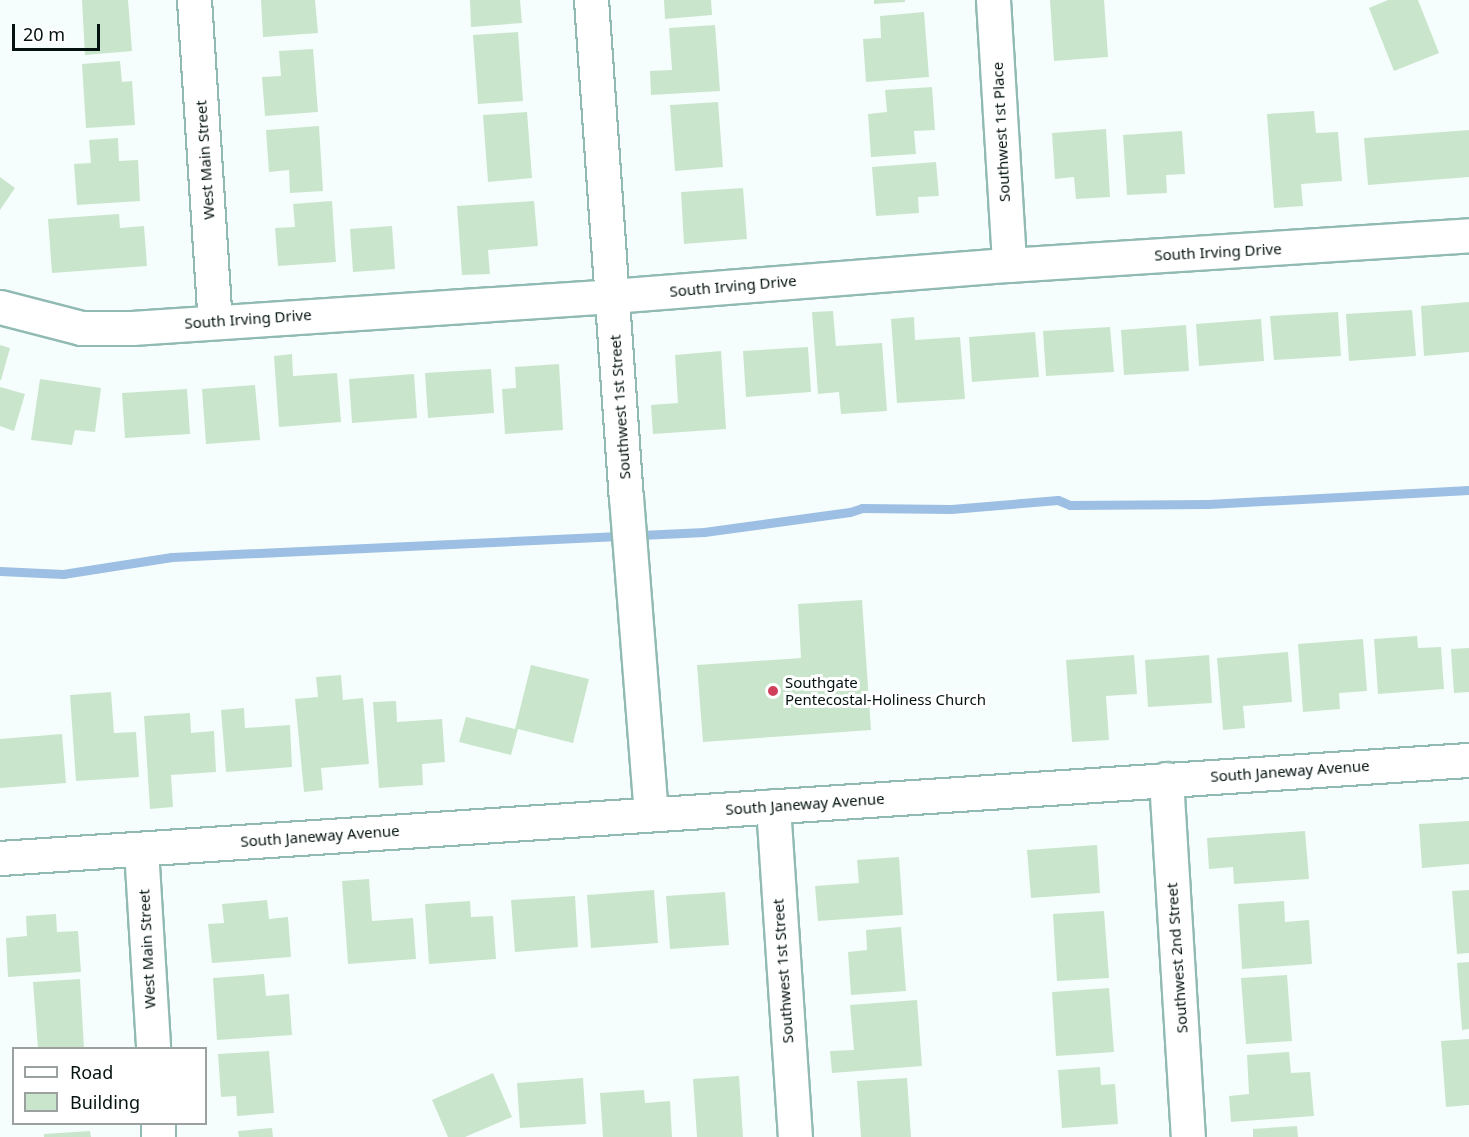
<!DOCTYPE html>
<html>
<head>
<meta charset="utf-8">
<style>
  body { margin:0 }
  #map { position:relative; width:1469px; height:1137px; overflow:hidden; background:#f5fefc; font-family:"Noto Sans",sans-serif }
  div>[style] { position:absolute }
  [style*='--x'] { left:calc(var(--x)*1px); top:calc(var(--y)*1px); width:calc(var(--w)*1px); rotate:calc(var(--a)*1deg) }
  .stream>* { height:9px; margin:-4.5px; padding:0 4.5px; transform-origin:4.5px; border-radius:4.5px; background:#9dbfe3 }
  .building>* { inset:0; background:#c9e6cc }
  .roads { filter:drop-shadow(2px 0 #90bab2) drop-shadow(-2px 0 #90bab2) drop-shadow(0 2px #90bab2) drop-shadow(0 -2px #90bab2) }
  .minor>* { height:33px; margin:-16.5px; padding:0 16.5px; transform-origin:16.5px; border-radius:16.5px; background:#fff }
  .tertiary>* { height:33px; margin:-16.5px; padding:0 16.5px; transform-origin:16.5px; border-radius:16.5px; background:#fff }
  .dots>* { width:16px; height:16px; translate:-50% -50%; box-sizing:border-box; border:3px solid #fff; border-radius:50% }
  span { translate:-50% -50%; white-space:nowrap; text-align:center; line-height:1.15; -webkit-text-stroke:6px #fff; paint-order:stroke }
  .street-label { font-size:15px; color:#041310 }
  .poi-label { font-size:15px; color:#041310 }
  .left { translate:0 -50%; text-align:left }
  .legend { position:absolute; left:12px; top:1047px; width:195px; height:78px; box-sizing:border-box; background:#fff; border:2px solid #9ba19f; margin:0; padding:8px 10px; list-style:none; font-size:18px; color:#041310 }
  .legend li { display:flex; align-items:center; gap:12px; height:30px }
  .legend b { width:30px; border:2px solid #9ba19f }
  .scale { position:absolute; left:12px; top:24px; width:88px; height:27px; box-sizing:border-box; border:3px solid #041310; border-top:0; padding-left:8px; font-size:18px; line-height:21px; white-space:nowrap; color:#041310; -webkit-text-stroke:4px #fff; paint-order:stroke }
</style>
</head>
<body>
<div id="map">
  <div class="stream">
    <div style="--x:0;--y:571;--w:63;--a:2.7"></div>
    <div style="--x:63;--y:574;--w:110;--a:-8.9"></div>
    <div style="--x:172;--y:557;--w:533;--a:-2.69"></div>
    <div style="--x:704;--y:532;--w:147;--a:-7.8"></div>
    <div style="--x:850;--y:512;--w:13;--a:-18"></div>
    <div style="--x:862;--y:508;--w:89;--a:0.6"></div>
    <div style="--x:951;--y:509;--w:107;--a:-4.8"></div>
    <div style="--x:1058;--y:500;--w:13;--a:23"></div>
    <div style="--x:1070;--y:505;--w:138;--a:-0.4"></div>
    <div style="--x:1208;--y:504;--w:261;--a:-3.1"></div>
  </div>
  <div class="building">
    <div style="clip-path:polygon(82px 0,128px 0,132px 51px,85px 55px)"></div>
    <div style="clip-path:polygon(261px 0,315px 0,318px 33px,263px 37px)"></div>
    <div style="clip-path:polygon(470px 0,520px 0,522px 23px,471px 27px)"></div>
    <div style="clip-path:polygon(664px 0,711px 0,712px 15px,665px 19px)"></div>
    <div style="clip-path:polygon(874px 0,905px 0,905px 2px,874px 4px)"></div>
    <div style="clip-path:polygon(1050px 0,1104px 0,1108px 57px,1054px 61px)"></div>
    <div style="clip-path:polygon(1388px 0,1418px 0,1439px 53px,1394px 71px,1369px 8px)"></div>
    <div style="clip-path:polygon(924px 12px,929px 77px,866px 82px,863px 39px,881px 38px,880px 16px)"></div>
    <div style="clip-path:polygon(715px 25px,720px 91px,651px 95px,650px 71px,672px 70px,669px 28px)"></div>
    <div style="clip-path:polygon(518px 32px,523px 101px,478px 104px,473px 35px)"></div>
    <div style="clip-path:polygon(313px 49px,318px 112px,265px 116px,262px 77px,281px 76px,279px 51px)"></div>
    <div style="clip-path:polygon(120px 61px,122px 82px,132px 81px,135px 125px,86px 128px,82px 64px)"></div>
    <div style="clip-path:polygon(932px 87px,935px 130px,914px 131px,916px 154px,871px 157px,868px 114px,887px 112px,885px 90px)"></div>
    <div style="clip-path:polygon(718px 102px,723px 167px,675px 171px,670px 105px)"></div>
    <div style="clip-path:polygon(1314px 111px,1316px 133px,1338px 132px,1342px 181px,1301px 184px,1303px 206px,1274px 208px,1267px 114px)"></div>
    <div style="clip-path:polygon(527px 112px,532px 178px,488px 182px,483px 115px)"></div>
    <div style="clip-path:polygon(319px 126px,323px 191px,290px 193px,289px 170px,269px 172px,266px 130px)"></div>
    <div style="clip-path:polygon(1106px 129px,1110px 197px,1076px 199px,1074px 177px,1055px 179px,1052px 133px)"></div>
    <div style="clip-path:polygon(1469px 130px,1469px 177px,1368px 185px,1364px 138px)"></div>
    <div style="clip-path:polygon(1182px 131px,1185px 174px,1166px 175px,1167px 193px,1127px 195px,1123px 135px)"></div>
    <div style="clip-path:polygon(118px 138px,119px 161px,138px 160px,140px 201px,77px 205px,74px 164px,91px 163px,89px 140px)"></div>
    <div style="clip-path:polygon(936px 162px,939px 196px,918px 197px,919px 213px,876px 216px,872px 167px)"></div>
    <div style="clip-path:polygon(0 177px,15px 188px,0 210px)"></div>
    <div style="clip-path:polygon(743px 188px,747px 239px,684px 244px,681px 192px)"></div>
    <div style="clip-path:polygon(332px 201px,336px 262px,278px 266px,275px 228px,295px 227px,293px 204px)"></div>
    <div style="clip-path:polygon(534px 201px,538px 246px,488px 250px,490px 274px,462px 275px,457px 206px)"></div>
    <div style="clip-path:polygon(119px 214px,120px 228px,144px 226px,147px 266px,52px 273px,48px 219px)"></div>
    <div style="clip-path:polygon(392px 226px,395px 269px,353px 272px,350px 229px)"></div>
    <div style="clip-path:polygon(1469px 302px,1469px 352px,1424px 356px,1421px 306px)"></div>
    <div style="clip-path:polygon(1412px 310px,1416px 356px,1349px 361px,1346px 314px)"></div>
    <div style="clip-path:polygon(833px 311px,836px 346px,882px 343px,887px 411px,841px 414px,839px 392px,818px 394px,812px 312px)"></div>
    <div style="clip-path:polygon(1338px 312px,1341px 356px,1274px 360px,1270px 316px)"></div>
    <div style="clip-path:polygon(914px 317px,915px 340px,960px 337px,965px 399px,897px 403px,891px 319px)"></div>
    <div style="clip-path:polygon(1261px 319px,1264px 361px,1199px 366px,1196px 324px)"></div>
    <div style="clip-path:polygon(1186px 325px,1189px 371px,1124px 375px,1121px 330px)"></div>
    <div style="clip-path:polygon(1110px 327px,1114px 372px,1046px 376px,1043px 331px)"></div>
    <div style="clip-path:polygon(1035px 332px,1039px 377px,972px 382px,969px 337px)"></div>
    <div style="clip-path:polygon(0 345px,10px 348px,1px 380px,0 380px)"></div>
    <div style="clip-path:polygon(808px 347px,811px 392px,746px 397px,743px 351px)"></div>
    <div style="clip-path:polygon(721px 351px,726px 429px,653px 434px,651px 405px,678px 403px,675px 355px)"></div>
    <div style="clip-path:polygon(292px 354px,293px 376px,337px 373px,341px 422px,279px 427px,274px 356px)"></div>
    <div style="clip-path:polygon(559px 364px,563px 430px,505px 434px,502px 389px,516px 388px,515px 367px)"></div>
    <div style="clip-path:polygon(491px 369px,494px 413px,428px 418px,425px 373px)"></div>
    <div style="clip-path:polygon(414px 374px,417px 418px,352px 423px,349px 379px)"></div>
    <div style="clip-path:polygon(40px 379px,101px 388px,95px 432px,75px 430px,72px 445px,31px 440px)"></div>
    <div style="clip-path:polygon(255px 385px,260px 440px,206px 444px,202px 389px)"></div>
    <div style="clip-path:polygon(0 387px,25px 394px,14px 431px,0 426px)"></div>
    <div style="clip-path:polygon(187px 389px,190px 434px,125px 438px,122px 393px)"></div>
    <div style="clip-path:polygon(862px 600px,871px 730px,703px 742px,697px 665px,801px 658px,798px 604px)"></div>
    <div style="clip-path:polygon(1417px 636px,1418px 648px,1441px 647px,1444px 689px,1378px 694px,1374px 639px)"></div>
    <div style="clip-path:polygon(1363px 639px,1367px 691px,1339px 693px,1340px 709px,1303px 712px,1298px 644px)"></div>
    <div style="clip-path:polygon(1469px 648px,1469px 692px,1454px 693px,1451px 649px)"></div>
    <div style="clip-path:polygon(1288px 652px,1292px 702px,1243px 706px,1245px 728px,1223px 730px,1217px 658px)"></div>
    <div style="clip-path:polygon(1134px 655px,1137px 694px,1106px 696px,1109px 740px,1072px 742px,1066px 660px)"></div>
    <div style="clip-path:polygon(1209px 655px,1212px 703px,1148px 707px,1145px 660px)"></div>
    <div style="clip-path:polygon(531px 665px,589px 679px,573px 743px,518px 729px,511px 755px,459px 742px,466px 717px,515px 729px)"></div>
    <div style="clip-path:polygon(341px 675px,343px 700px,363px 698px,369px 764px,321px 768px,323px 790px,304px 792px,295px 699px,318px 697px,316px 677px)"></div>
    <div style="clip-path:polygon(111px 692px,114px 733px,136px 732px,139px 777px,76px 781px,70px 695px)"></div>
    <div style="clip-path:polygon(396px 701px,397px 722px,442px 719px,445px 762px,422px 764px,423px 785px,379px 788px,373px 702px)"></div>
    <div style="clip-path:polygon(244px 708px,245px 728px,290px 725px,292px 767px,226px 772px,221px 710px)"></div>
    <div style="clip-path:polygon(190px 713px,191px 733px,214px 731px,216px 772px,171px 775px,173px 807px,150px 809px,144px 716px)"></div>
    <div style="clip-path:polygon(62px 734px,66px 783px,0 788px,0 739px)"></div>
    <div style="clip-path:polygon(1469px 821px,1469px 864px,1422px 868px,1419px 824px)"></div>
    <div style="clip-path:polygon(1305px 831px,1309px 879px,1234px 884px,1233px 867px,1209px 869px,1207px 838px)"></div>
    <div style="clip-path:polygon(1097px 845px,1100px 893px,1031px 898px,1027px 850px)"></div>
    <div style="clip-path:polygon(899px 857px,903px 915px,818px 921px,815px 886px,859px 883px,857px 860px)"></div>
    <div style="clip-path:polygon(369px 879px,372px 921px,413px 918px,416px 959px,348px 964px,342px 881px)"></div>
    <div style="clip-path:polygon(654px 890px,658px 943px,591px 948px,587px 895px)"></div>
    <div style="clip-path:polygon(1469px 890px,1469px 953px,1457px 954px,1452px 891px)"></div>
    <div style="clip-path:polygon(725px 892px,729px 945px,670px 949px,666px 896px)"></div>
    <div style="clip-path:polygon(575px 896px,578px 947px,515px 952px,511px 900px)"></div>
    <div style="clip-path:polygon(267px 900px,269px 919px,288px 917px,291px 957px,212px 963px,208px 924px,224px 923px,222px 904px)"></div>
    <div style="clip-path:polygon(470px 901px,471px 917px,493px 916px,496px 959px,429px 964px,425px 904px)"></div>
    <div style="clip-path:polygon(1284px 901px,1285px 922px,1309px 920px,1312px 964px,1242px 969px,1238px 904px)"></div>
    <div style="clip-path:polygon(1104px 911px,1109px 978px,1057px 981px,1053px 914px)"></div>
    <div style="clip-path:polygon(56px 914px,57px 932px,78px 931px,81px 972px,8px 977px,6px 938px,27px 936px,26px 916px)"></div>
    <div style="clip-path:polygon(901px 927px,906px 991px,851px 995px,848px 952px,867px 950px,866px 930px)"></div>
    <div style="clip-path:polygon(1469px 962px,1469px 1029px,1462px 1030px,1457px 963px)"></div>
    <div style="clip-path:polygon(264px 974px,266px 996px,289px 994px,292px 1035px,217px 1040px,213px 978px)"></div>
    <div style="clip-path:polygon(1287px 975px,1292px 1041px,1246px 1044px,1241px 978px)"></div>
    <div style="clip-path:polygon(80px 979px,84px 1048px,38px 1048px,33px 982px)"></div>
    <div style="clip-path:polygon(1109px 988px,1114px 1052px,1056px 1056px,1052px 992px)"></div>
    <div style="clip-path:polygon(917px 1000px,922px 1066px,832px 1073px,830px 1051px,854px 1050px,850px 1005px)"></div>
    <div style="clip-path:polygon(1469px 1039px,1469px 1105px,1446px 1107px,1441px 1041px)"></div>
    <div style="clip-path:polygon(269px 1051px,274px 1113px,237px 1116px,236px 1096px,221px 1097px,218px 1054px)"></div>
    <div style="clip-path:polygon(1289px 1052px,1291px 1073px,1310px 1072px,1314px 1116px,1231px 1122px,1229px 1096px,1249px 1094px,1247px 1055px)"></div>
    <div style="clip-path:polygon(1100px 1067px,1101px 1085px,1115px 1084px,1118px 1124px,1062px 1128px,1058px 1070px)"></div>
    <div style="clip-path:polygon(493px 1073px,512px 1117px,465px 1137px,448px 1137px,432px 1100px)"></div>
    <div style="clip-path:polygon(739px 1076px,743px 1137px,697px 1137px,693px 1079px)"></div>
    <div style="clip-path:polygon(583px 1078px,586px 1124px,520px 1128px,517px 1083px)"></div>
    <div style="clip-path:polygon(907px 1078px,911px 1137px,861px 1137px,857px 1081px)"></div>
    <div style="clip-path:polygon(644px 1090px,645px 1103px,670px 1101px,672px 1137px,603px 1137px,600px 1093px)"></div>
    <div style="clip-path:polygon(1297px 1126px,1298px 1137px,1253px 1137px,1253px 1129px)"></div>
    <div style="clip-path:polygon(272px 1128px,273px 1137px,239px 1137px,238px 1131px)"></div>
    <div style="clip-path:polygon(90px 1131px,91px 1137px,44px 1137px,44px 1134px)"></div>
  </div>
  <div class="roads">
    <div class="minor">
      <div style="--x:194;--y:0;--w:322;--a:86.3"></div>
      <div style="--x:591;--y:0;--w:498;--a:86"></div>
      <div style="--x:626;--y:497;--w:318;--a:85.5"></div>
      <div style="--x:993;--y:0;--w:265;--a:86.5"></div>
      <div style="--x:0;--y:307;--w:84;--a:14.5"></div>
      <div style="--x:81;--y:328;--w:51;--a:0"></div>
      <div style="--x:132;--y:328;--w:481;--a:-3.8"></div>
      <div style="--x:612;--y:296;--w:398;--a:-4.5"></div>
      <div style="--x:1009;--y:265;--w:461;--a:-3.7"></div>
      <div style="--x:1166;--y:779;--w:359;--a:86.5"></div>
      <div style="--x:773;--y:806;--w:332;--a:86.2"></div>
      <div style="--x:141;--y:849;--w:199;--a:86.5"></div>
      <div style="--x:158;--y:1124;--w:13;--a:90"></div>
    </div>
    <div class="tertiary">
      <div style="--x:0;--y:858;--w:1472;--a:-3.82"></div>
    </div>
  </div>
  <div class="dots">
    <div style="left:773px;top:691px;background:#d0405c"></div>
  </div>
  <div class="street-label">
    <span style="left:1001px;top:132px;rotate:-93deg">Southwest 1st Place</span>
    <span style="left:205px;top:160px;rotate:-94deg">West Main Street</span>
    <span style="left:1218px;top:252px;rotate:-3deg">South Irving Drive</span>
    <span style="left:733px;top:286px;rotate:-5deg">South Irving Drive</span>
    <span style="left:248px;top:319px;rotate:-4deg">South Irving Drive</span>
    <span style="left:620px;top:407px;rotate:-94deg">Southwest 1st Street</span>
    <span style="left:1290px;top:771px;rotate:-4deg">South Janeway Avenue</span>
    <span style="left:805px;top:804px;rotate:-4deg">South Janeway Avenue</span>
    <span style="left:320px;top:836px;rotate:-4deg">South Janeway Avenue</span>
    <span style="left:147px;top:949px;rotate:-93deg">West Main Street</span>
    <span style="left:1177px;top:958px;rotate:-94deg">Southwest 2nd Street</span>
    <span style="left:783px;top:971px;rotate:-94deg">Southwest 1st Street</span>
  </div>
  <div class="poi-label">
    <span class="left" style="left:785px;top:691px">Southgate<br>Pentecostal-Holiness Church</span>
  </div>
  <ul class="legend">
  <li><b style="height:8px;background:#fff"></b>Road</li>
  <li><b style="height:16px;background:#c9e6cc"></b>Building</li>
  </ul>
  <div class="scale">20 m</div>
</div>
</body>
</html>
